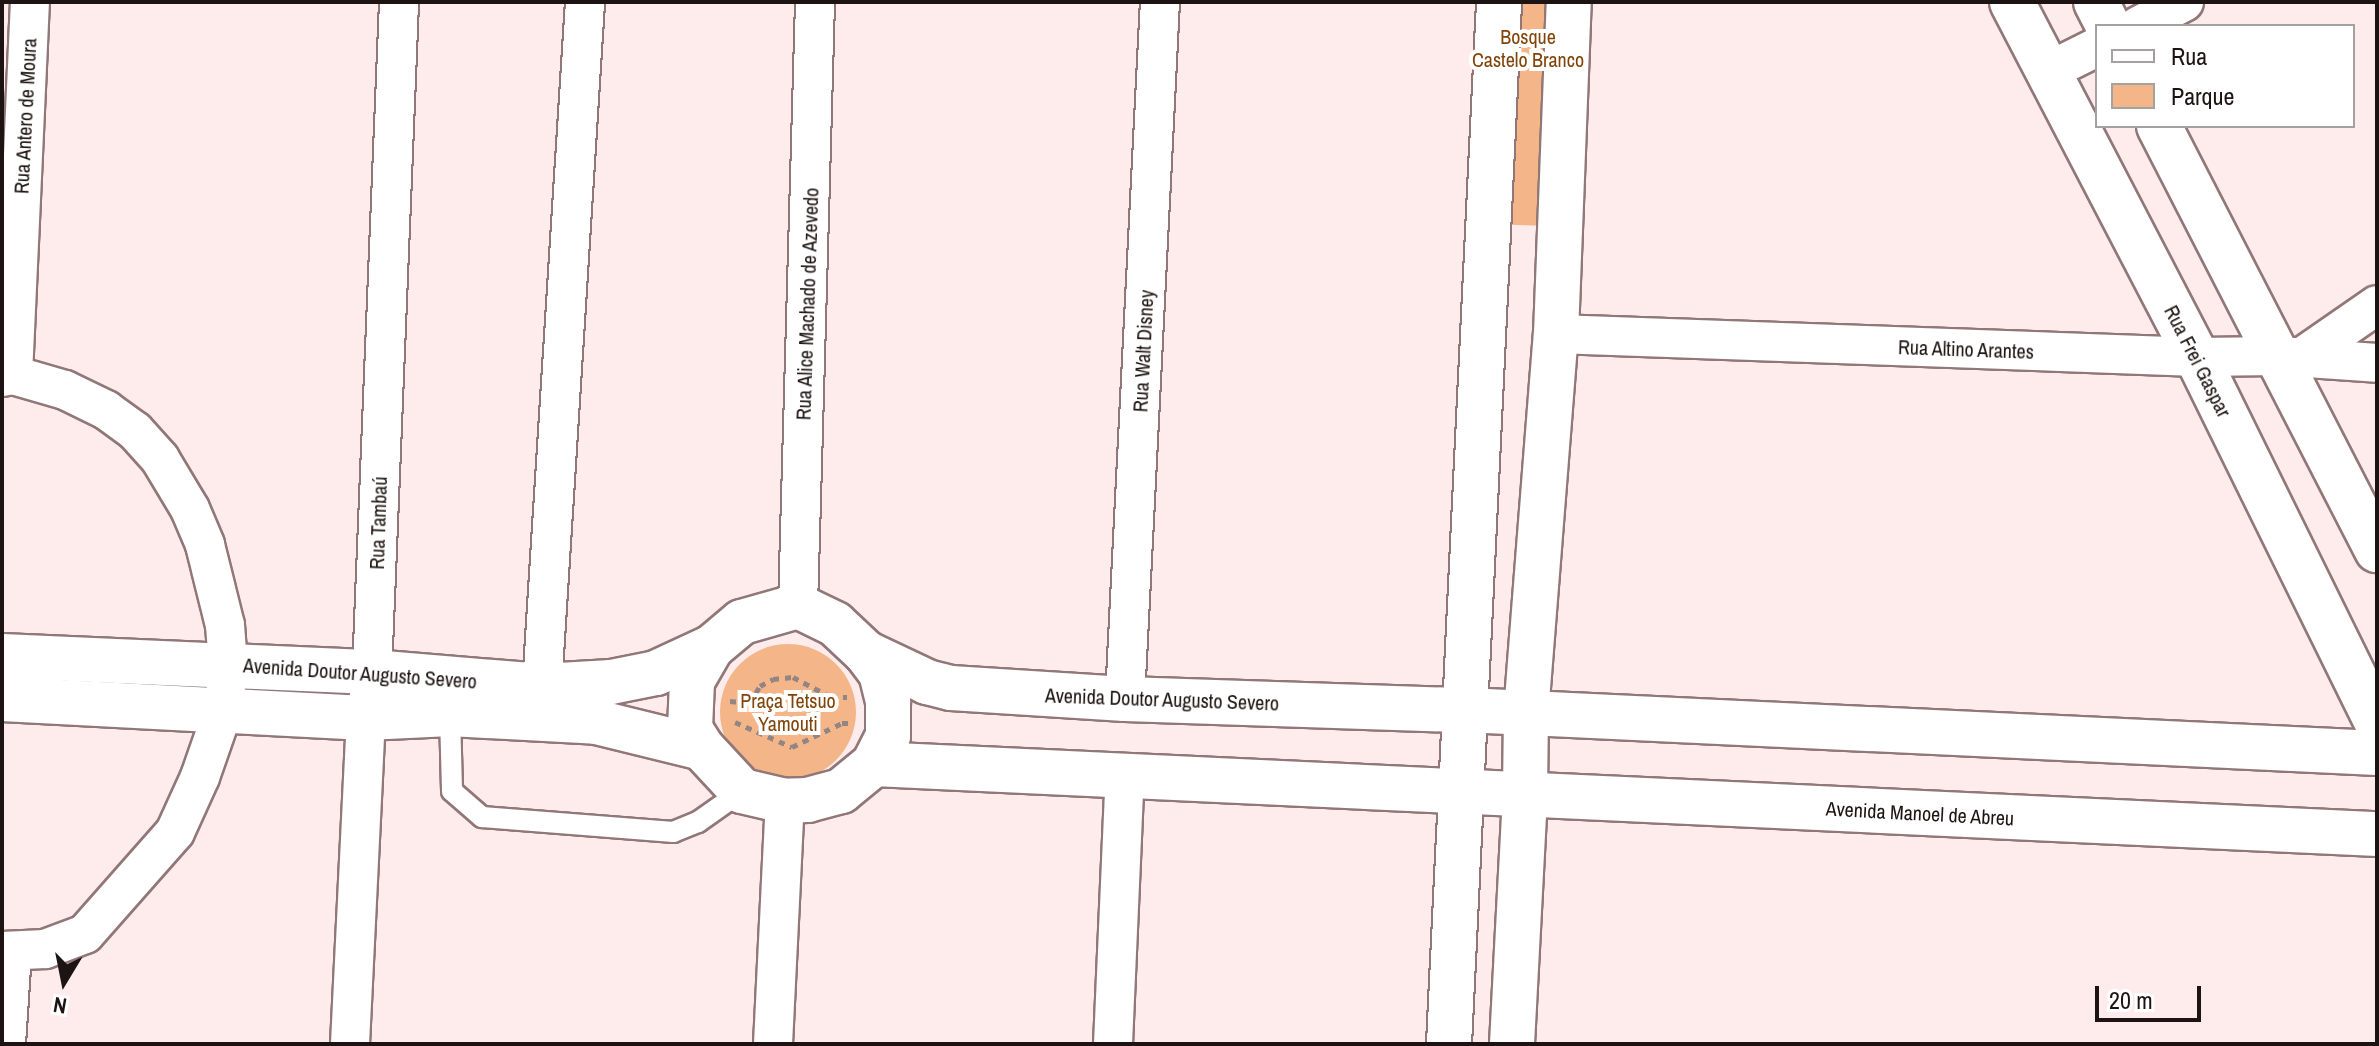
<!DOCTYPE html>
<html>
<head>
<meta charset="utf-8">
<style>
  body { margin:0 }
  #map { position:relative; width:2379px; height:1046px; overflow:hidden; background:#feecec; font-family:"Archivo Narrow",sans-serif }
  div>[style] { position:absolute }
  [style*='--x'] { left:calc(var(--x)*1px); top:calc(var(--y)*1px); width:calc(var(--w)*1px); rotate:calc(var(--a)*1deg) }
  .green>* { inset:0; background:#f4b688 }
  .round { border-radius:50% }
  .path>* { height:5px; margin-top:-2.5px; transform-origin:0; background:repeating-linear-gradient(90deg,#948585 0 6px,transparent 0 12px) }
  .roads { filter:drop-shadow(2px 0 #917777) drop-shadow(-2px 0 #917777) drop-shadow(0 2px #917777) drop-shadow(0 -2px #917777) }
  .service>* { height:20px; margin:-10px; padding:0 10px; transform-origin:10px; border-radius:10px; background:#fff }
  .minor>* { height:38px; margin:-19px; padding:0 19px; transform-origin:19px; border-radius:19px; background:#fff }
  .tertiary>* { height:44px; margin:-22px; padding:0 22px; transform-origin:22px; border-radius:22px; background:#fff }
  span { translate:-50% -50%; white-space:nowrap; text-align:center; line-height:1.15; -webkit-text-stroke:8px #fff; paint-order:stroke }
  .park-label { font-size:20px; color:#804308 }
  .street-label { font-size:20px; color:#1d1313 }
  .frame { position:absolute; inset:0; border:4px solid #1d1313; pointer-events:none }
  .legend { position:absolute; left:2095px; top:24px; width:260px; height:104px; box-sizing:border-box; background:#fff; border:2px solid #a5a1a1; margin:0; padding:10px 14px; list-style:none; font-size:24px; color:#1d1313 }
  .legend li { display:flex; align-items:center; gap:16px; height:40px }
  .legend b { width:40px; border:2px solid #a5a1a1 }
  .north { position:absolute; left:24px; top:942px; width:80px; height:80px; -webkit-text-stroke:6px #fff; paint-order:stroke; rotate:190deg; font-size:22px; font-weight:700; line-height:32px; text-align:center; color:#1d1313 }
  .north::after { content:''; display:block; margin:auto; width:28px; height:36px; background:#1d1313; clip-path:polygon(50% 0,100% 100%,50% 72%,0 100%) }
  .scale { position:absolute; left:2095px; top:986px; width:106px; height:36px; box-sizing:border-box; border:4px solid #1d1313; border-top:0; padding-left:10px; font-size:24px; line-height:28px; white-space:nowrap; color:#1d1313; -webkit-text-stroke:6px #fff; paint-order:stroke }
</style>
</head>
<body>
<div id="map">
  <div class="green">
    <div style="clip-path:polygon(1494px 2px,1567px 2px,1551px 226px,1481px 224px)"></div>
    <div class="round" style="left:720px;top:644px;width:136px;height:136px"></div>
  </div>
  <div class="path">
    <div style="--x:730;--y:701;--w:20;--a:6"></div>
    <div style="--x:750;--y:703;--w:20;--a:-60"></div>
    <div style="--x:760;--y:686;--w:15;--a:-28"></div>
    <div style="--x:773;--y:679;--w:20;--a:-6"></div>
    <div style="--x:793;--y:677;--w:43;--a:27.8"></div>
    <div style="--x:831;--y:697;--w:16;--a:0"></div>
    <div style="--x:735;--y:722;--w:62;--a:23.7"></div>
    <div style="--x:792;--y:747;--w:55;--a:-25.6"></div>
    <div style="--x:842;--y:723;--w:8;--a:0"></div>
  </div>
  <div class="roads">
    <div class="service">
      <div style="--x:450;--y:714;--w:77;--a:88.5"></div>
      <div style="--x:452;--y:791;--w:40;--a:41"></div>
      <div style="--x:482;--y:817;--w:192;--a:4.5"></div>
      <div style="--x:673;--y:832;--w:27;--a:-22"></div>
      <div style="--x:698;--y:822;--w:54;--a:-35.2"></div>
    </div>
    <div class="minor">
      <div style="--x:2138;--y:26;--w:52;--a:-27.6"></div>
      <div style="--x:2047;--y:72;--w:56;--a:-26.6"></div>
      <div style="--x:1556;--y:334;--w:641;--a:2.05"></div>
      <div style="--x:2197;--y:357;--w:81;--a:-0.7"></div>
      <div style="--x:2278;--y:356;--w:99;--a:4"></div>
      <div style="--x:2302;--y:357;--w:91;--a:-34.7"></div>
      <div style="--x:13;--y:375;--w:373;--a:-87.4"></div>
      <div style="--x:2;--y:377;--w:11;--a:-10"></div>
      <div style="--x:13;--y:375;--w:54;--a:16.1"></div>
      <div style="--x:65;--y:390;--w:46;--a:26"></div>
      <div style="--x:106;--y:410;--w:36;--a:36"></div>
      <div style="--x:135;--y:431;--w:38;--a:48"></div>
      <div style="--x:160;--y:459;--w:58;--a:59"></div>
      <div style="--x:190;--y:509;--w:39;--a:67"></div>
      <div style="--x:205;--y:545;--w:82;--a:76"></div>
      <div style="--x:225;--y:625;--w:40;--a:85.7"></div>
      <div style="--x:228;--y:665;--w:43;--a:95.3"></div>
      <div style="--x:224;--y:708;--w:73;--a:109.2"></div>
      <div style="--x:200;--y:777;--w:60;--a:114.4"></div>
      <div style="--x:175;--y:832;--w:136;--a:131.4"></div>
      <div style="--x:85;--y:934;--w:43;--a:159.4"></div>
      <div style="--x:45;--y:949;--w:43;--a:177.3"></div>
      <div style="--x:798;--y:606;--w:604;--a:-88.39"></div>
      <div style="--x:542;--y:686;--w:685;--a:-86.4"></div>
      <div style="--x:1125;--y:699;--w:698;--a:-87.13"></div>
      <div style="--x:6;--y:1044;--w:92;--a:-86.3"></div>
      <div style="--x:350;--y:1044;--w:326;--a:-87.2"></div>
      <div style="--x:366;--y:718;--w:46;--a:-82.6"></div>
      <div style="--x:372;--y:672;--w:671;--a:-87.69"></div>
      <div style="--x:773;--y:1044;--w:243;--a:-87.2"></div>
      <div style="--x:1113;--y:1044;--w:271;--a:-87.5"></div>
    </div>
    <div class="tertiary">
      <div style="--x:2012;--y:2;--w:400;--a:62.5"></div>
      <div style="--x:2197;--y:357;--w:408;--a:63.8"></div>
      <div style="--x:2096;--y:2;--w:27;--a:63"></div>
      <div style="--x:2159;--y:126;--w:477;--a:62.8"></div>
      <div style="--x:798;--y:606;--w:41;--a:25.9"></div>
      <div style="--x:835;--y:624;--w:42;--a:43.1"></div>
      <div style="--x:866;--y:653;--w:25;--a:53"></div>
      <div style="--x:881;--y:673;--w:30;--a:76"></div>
      <div style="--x:888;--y:702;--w:34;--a:90"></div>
      <div style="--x:888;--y:736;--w:31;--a:117"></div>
      <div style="--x:874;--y:764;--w:43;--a:140.7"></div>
      <div style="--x:841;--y:791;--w:34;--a:165"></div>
      <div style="--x:808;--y:800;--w:23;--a:178"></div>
      <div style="--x:785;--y:801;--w:44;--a:-166.9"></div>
      <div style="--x:742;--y:791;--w:59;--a:-132.9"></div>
      <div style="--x:702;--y:748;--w:22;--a:-122"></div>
      <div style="--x:690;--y:729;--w:48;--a:-87.6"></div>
      <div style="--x:692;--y:681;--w:39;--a:-60"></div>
      <div style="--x:712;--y:647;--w:39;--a:-40"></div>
      <div style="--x:742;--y:622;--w:58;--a:-15.9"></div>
      <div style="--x:866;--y:653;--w:68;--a:25.4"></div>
      <div style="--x:927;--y:682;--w:25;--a:14"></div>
      <div style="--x:951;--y:688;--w:174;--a:3.6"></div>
      <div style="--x:1125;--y:699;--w:340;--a:1.9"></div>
      <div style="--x:1465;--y:710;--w:913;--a:2.7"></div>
      <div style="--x:2;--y:656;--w:370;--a:2.5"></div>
      <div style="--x:372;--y:672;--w:171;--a:4.7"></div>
      <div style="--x:542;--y:686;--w:69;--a:-3.3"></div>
      <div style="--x:611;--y:682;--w:46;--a:-11.3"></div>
      <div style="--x:656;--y:673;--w:62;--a:-24.9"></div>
      <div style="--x:2;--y:699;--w:364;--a:3"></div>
      <div style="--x:366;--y:718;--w:84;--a:-2.7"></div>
      <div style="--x:450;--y:714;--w:146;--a:3.1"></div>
      <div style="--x:596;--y:722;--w:109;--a:13.8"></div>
      <div style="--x:874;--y:764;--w:1505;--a:2.67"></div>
      <div style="--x:1449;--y:1044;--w:1043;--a:-87.25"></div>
      <div style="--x:1512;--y:1044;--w:250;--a:-87"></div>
      <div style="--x:1525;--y:794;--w:81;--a:-89.3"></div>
      <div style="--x:1526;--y:713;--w:380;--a:-85.5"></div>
      <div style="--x:1556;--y:334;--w:332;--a:-87.8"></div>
    </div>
  </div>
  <div class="park-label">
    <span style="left:1528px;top:48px">Bosque<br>Castelo Branco</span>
    <span style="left:788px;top:712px">Praça Tetsuo<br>Yamouti</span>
  </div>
  <div class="street-label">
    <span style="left:25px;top:116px;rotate:-87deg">Rua Antero de Moura</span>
    <span style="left:807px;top:304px;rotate:-88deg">Rua Alice Machado de Azevedo</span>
    <span style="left:1966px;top:349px;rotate:2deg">Rua Altino Arantes</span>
    <span style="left:1143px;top:351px;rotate:-87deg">Rua Walt Disney</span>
    <span style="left:2198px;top:361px;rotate:63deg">Rua Frei Gaspar</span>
    <span style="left:378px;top:523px;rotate:-88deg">Rua Tambaú</span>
    <span style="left:360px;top:673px;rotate:4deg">Avenida Doutor Augusto Severo</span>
    <span style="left:1162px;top:699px;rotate:2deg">Avenida Doutor Augusto Severo</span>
    <span style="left:1920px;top:813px;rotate:3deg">Avenida Manoel de Abreu</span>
  </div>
  <div class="frame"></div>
  <ul class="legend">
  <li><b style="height:10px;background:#fff"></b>Rua</li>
  <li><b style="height:22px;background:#f4b688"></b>Parque</li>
  </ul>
  <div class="north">N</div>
  <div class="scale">20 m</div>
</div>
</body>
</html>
